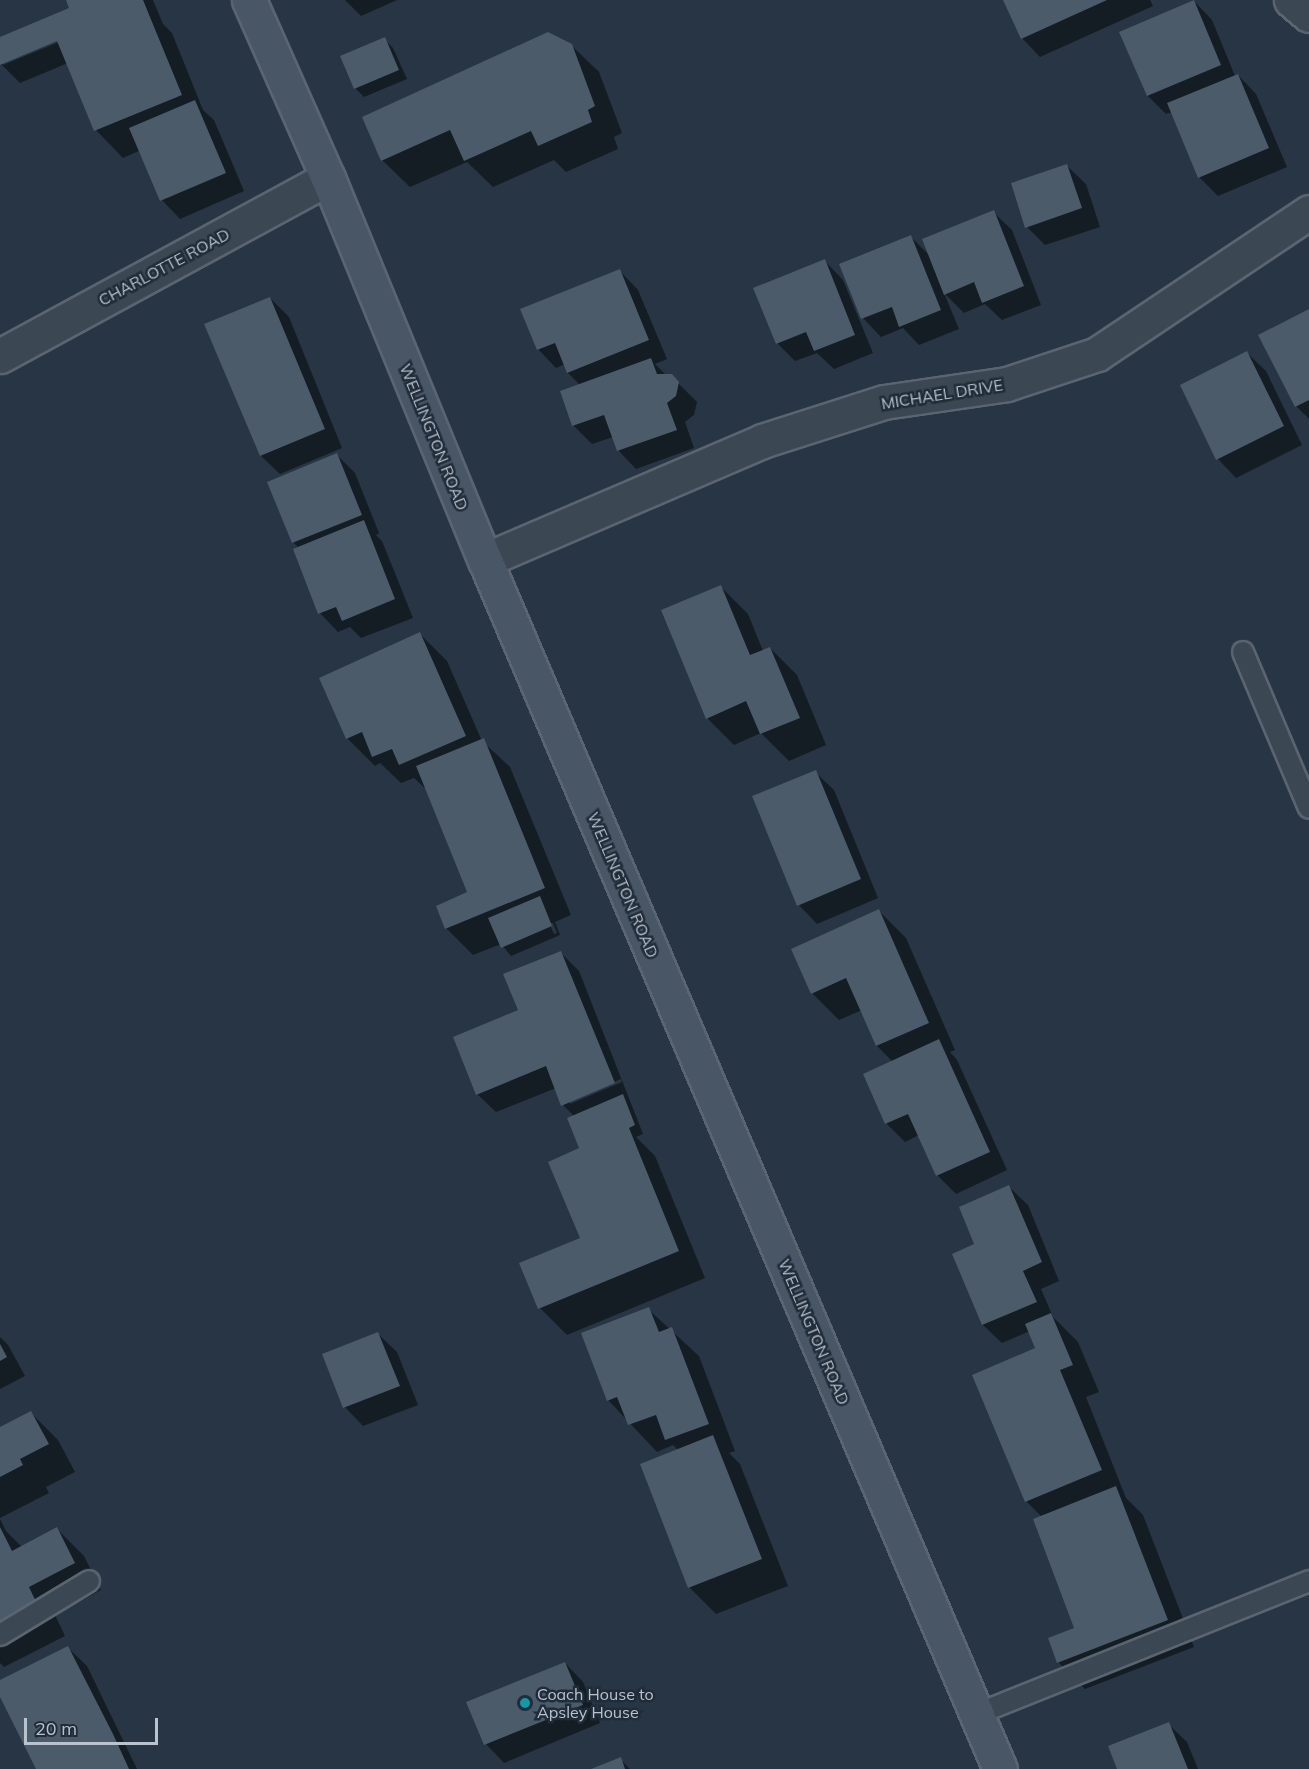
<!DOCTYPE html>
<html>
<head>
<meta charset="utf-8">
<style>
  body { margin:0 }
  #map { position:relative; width:1309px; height:1769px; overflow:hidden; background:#273544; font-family:Mulish,sans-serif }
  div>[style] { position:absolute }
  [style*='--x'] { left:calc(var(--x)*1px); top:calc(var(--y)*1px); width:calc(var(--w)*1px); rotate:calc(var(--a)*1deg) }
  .shadow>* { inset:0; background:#0007 }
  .building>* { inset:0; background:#4b5b6a }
  .roads { filter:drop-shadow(2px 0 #5a6571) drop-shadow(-2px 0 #5a6571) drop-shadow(0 2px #5a6571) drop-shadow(0 -2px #5a6571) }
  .lane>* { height:20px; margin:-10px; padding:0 10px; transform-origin:10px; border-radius:10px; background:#3b4753 }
  .street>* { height:33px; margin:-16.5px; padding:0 16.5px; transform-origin:16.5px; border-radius:16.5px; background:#3b4753 }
  .secondary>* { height:33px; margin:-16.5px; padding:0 16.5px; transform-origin:16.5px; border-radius:16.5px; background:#495666 }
  .dots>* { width:16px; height:16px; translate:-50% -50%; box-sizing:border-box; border:3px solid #202c39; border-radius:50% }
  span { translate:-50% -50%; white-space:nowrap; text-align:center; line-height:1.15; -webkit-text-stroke:5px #202c39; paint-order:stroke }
  .street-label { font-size:16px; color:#b9c2cd }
  .poi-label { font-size:16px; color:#b9c2cd }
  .left { translate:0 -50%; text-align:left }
  .scale { position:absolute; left:24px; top:1718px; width:134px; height:27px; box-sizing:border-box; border:3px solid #b9c2cd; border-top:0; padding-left:8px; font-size:18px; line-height:21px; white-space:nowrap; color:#b9c2cd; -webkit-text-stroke:4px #202c39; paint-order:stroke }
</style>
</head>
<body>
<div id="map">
  <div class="shadow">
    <div style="clip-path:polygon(evenodd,67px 0,153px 0,163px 24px,172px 33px,203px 110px,214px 120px,244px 191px,180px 219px,162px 200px,141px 150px,123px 158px,96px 130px,68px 63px,20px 83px,1px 64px,0 39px,71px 9px,67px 0,59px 39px,59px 42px,3px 65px,2px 63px,59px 39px)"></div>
    <div style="clip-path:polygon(345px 0,397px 0,361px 16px)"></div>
    <div style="clip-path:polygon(1004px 0,1150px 0,1153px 6px,1040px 57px,1022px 38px)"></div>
    <div style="clip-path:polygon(1194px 1px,1212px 20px,1235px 76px,1238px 75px,1256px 94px,1287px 167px,1218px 196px,1199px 177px,1172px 112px,1166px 114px,1148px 96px)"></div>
    <div style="clip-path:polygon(384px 39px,393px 48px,407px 79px,364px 97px,355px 88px)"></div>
    <div style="clip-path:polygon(571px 45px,599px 72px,622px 133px,614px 137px,618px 149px,566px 172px,554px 160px,493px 187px,467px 162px,410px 187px,382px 160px)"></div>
    <div style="clip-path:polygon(1067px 166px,1086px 184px,1100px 227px,1045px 245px,1027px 227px)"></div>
    <div style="clip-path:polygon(993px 212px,1012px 230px,1041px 305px,1002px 320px,985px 304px,964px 313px,944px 293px,959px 329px,919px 345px,903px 328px,881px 337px,863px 318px,911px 237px,930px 256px)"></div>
    <div style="clip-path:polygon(825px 261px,843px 280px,873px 353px,834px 369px,817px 353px,795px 361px,777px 343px)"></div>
    <div style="clip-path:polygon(620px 271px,638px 290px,667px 359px,655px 364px,667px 376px,671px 376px,697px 402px,694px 415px,685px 422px,694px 448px,636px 469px,618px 450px,613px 437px,592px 444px,573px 425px,580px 385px,568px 373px,565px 364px,556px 368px,538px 349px)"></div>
    <div style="clip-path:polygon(270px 298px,289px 317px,342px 448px,280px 474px,261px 456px)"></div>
    <div style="clip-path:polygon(1309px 310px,1309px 419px,1296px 406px)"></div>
    <div style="clip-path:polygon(1247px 353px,1266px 371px,1302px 445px,1236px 478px,1218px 459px)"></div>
    <div style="clip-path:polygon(337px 455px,355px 473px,379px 533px,376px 535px,382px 541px,413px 618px,361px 638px,350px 627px,338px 632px,320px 613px,299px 548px,293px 542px)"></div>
    <div style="clip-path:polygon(721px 587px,748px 614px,763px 651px,770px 648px,797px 675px,826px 745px,789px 761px,761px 733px,734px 745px,707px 718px)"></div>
    <div style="clip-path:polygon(evenodd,420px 634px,447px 661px,482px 741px,510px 767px,571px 915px,555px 922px,560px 935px,511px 956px,501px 944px,473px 955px,446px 928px,469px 893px,428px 791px,414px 778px,401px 783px,380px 763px,375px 766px,348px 739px,321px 678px,420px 634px,549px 923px,553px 923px,557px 933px,554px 934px,549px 923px)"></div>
    <div style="clip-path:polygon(815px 772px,834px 790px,878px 898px,817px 924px,799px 905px)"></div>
    <div style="clip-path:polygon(879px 911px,906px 938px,955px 1050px,950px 1052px,957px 1060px,1007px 1170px,956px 1194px,937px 1175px,919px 1135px,905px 1142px,886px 1123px,893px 1062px,877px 1046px,862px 1010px,839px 1020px,812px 993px)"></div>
    <div style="clip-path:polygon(evenodd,560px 952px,579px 971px,643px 1134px,636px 1137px,655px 1156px,705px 1278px,567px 1335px,540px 1308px,582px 1239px,582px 1149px,574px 1116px,563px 1105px,556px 1088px,496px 1112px,477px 1094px,519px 1011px,560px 952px,621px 1079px,622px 1082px,570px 1104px,570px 1100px,621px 1079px)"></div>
    <div style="clip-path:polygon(1009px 1187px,1028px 1205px,1059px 1281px,1041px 1289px,1053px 1317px,1078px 1342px,1099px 1392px,1086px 1397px,1126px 1498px,1143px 1515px,1194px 1647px,1085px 1689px,1058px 1662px,1076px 1629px,1042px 1517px,1027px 1502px,974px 1375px,1037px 1349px,1030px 1331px,1002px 1343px,983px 1325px,954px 1255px,976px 1245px)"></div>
    <div style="clip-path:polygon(648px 1309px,699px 1356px,735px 1451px,729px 1453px,740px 1464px,788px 1586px,716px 1614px,689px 1587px,678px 1450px,673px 1445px,657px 1452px,608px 1400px)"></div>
    <div style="clip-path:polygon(378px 1334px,397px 1352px,418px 1405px,363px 1426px,345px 1407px,324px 1355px)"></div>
    <div style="clip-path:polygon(0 1337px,8px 1345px,25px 1376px,0 1389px)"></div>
    <div style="clip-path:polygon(31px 1413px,58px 1440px,75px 1472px,46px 1487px,49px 1493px,0 1518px,0 1429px)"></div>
    <div style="clip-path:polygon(0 1519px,6px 1531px,22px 1547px,57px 1529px,84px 1556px,101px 1590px,55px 1615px,65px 1636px,4px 1667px,0 1663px)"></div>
    <div style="clip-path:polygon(68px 1648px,87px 1666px,137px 1769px,37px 1769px,0 1694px,0 1682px)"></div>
    <div style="clip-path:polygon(565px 1663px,583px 1682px,600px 1723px,504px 1763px,486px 1744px)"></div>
    <div style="clip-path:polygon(1168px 1724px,1187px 1742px,1198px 1769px,1119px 1769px)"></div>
    <div style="clip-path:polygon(620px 1759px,630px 1769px,595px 1769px)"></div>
  </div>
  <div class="building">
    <div style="clip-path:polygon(66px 0,143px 0,182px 95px,94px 131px,57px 41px,0 65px,0 37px,69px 8px)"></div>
    <div style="clip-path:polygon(1003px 0,1107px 0,1021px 39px)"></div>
    <div style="clip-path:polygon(1194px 0,1221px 65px,1147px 96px,1119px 32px)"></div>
    <div style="clip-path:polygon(548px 32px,572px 44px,595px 106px,588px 110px,592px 122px,538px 146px,531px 131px,464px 161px,450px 130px,381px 161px,362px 117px)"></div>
    <div style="clip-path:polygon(385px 37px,399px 70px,354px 89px,340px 56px)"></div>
    <div style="clip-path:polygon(1238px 74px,1269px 148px,1198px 178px,1167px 103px)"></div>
    <div style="clip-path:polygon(195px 100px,226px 173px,160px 201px,129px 128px)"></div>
    <div style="clip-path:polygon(1067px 164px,1082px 208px,1025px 228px,1011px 183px)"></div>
    <div style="clip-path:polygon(994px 210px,1024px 286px,982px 303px,974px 282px,944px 295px,922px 239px)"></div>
    <div style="clip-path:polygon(911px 235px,941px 310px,899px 327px,892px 307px,861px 319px,839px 264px)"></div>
    <div style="clip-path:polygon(825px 259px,855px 335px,814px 351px,806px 332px,776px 344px,753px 288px)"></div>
    <div style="clip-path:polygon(620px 269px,649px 340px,567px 373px,555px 343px,537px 350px,520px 309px)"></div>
    <div style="clip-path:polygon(270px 297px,325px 429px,260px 456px,204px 324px)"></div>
    <div style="clip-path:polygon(1309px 309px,1309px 400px,1295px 407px,1258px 335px)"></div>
    <div style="clip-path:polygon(1247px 351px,1284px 426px,1216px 460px,1180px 385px)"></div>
    <div style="clip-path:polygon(651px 358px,657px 374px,672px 374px,679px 382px,676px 396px,667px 403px,677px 430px,617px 451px,604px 415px,572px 426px,560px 391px)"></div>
    <div style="clip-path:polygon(337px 453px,362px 515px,292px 543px,267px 482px)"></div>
    <div style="clip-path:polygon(364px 520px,395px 599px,342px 621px,336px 607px,318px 614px,293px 549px)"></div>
    <div style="clip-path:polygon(721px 585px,750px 655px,770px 647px,800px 718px,760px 734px,746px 701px,706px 719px,661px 610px)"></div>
    <div style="clip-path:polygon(420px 632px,466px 736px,399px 765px,392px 749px,372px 757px,362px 732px,346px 739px,319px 678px)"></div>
    <div style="clip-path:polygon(484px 738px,545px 888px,445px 929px,436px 906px,467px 892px,416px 766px)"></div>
    <div style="clip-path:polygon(816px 770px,861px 879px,797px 906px,752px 796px)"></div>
    <div style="clip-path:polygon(540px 896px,552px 926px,501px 948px,488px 918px)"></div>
    <div style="clip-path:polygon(879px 909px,929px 1023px,876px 1046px,846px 978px,811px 994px,791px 949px)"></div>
    <div style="clip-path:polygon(561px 951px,615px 1083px,561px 1106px,546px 1066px,476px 1095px,453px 1037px,518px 1010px,503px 974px)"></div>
    <div style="clip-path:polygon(939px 1039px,990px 1152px,936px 1176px,908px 1114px,885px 1124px,863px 1074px)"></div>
    <div style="clip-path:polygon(623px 1094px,635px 1125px,629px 1128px,679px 1251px,538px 1309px,519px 1263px,580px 1238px,548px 1162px,579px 1148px,567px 1118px)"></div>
    <div style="clip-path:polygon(1009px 1185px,1042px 1262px,1023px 1271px,1037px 1302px,982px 1325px,952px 1254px,974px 1244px,959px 1207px)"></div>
    <div style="clip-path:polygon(649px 1307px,659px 1332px,672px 1327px,709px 1424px,665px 1440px,656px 1415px,628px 1425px,617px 1397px,607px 1401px,581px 1333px)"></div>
    <div style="clip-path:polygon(1051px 1313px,1073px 1365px,1060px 1370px,1102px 1470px,1025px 1502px,972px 1375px,1035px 1348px,1025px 1324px)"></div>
    <div style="clip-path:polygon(378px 1332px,400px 1386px,343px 1408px,322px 1354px)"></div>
    <div style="clip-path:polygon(0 1344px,7px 1357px,0 1361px)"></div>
    <div style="clip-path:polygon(31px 1411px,49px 1444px,20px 1459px,23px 1465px,0 1477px,0 1427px)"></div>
    <div style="clip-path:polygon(713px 1435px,762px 1559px,688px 1588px,640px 1464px)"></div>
    <div style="clip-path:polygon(1116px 1486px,1168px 1620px,1057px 1663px,1048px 1638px,1074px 1628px,1033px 1519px)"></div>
    <div style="clip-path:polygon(0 1527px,12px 1551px,57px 1527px,75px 1563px,29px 1587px,39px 1608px,0 1629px)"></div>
    <div style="clip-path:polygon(68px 1646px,113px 1734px,129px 1769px,36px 1769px,0 1697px,0 1680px)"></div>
    <div style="clip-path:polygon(565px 1662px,583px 1705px,484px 1745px,466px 1702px)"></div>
    <div style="clip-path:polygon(1169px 1722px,1188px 1769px,1117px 1769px,1108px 1746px)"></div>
    <div style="clip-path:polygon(621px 1757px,625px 1769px,591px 1769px)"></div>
  </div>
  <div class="roads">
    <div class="lane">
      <div style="--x:1243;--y:652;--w:169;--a:67.1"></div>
      <div style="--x:0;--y:1635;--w:104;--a:-31.2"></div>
      <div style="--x:977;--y:1714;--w:358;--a:-21.8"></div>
    </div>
    <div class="street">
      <div style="--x:1291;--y:0;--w:23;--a:40"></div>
      <div style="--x:0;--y:356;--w:373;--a:-28.5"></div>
      <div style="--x:485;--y:560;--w:301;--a:-23.2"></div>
      <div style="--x:762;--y:441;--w:128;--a:-17.7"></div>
      <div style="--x:884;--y:402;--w:124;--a:-8.3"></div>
      <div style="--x:1007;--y:384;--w:95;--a:-18.4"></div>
      <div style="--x:1097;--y:354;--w:255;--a:-33.8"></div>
    </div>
    <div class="secondary">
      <div style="--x:249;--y:0;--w:195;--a:66.1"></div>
      <div style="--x:328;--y:178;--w:413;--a:67.7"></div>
      <div style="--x:485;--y:560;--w:1314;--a:66.93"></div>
    </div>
  </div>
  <div class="dots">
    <div style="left:525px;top:1703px;background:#0f9aa8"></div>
  </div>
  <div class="street-label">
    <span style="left:164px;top:267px;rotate:-28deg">CHARLOTTE ROAD</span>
    <span style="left:942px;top:394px;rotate:-9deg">MICHAEL DRIVE</span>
    <span style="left:434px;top:437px;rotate:68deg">WELLINGTON ROAD</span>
    <span style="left:623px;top:885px;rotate:67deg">WELLINGTON ROAD</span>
    <span style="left:814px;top:1332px;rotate:67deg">WELLINGTON ROAD</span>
  </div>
  <div class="poi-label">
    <span class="left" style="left:537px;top:1703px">Coach House to<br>Apsley House</span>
  </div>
  <div class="scale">20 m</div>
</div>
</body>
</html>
